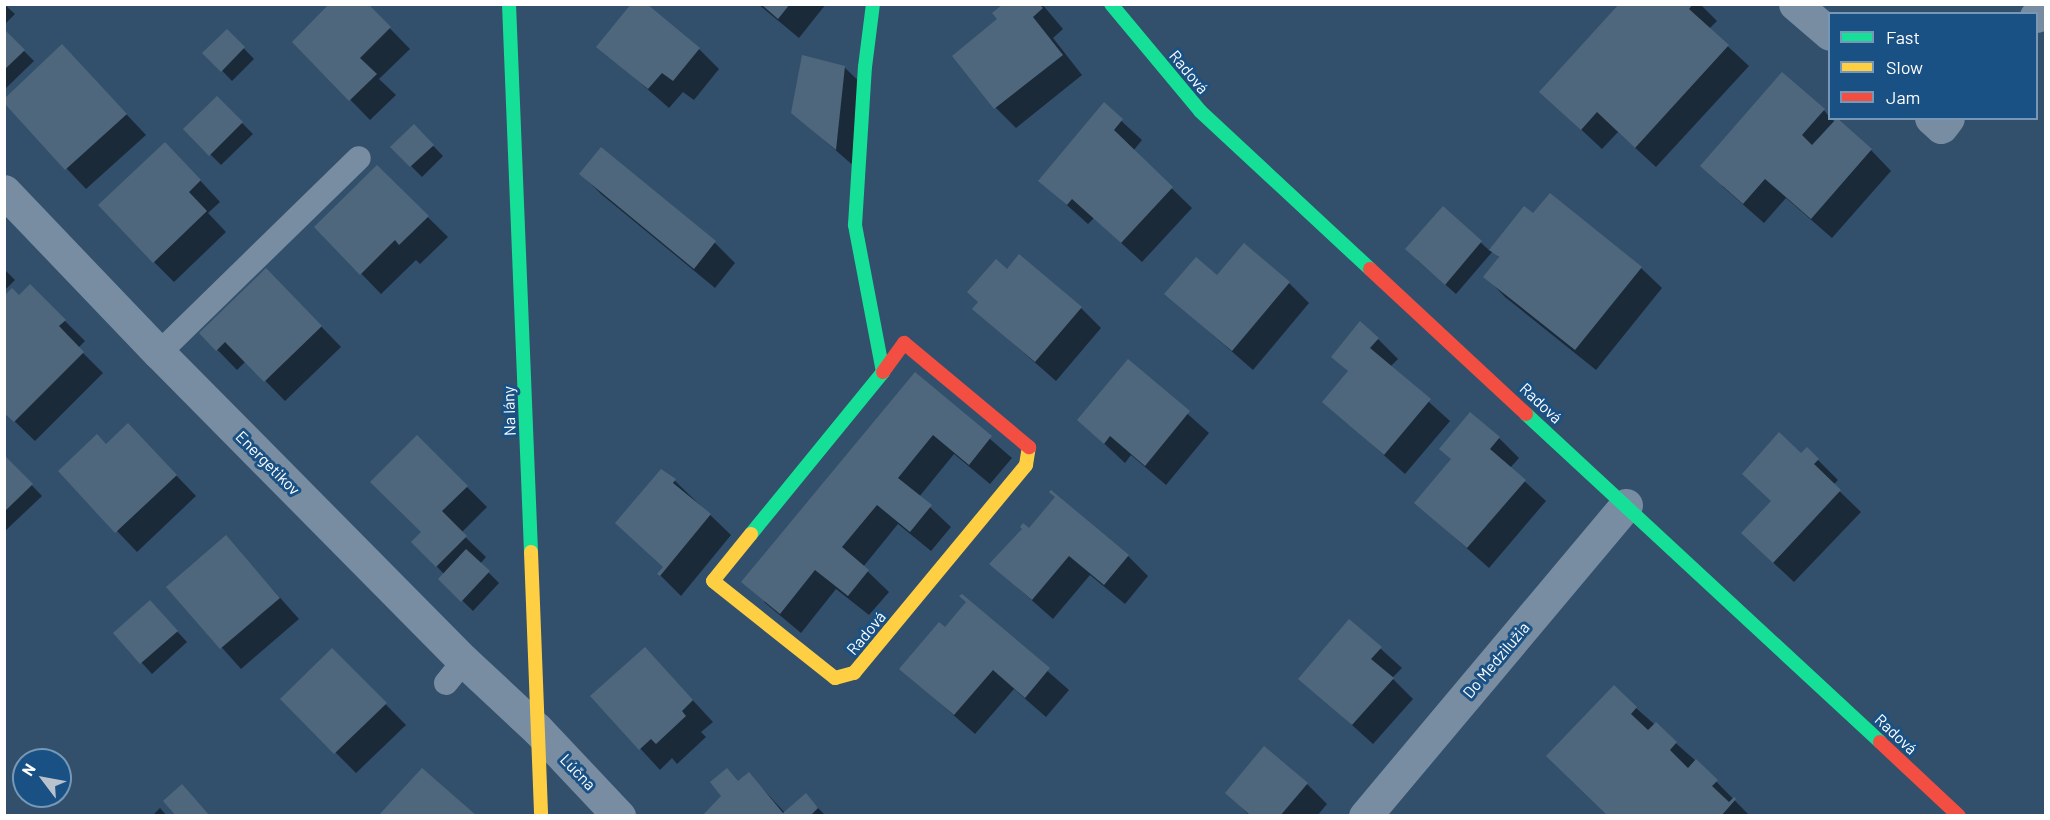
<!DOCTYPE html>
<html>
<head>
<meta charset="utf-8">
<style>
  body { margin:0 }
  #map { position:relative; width:2050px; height:820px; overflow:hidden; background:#32506c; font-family:Barlow,sans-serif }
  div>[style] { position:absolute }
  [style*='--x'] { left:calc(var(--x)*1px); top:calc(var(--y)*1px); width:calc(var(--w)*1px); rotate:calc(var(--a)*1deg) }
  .shadow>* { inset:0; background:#0007 }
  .building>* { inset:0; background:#4e677d }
  .lane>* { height:24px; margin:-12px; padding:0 12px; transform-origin:12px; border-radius:12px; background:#788da2 }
  .street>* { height:33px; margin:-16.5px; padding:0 16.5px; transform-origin:16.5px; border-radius:16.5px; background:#788da2 }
  .fast>* { height:14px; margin:-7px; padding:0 7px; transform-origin:7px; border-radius:7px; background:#16e098 }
  .slow>* { height:14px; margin:-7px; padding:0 7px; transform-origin:7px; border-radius:7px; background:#ffcf43 }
  .jam>* { height:14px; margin:-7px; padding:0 7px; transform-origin:7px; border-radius:7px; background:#f24e42 }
  span { translate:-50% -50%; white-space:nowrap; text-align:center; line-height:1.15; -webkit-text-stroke:6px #1a5184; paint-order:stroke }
  .street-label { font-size:16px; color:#fff }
  .frame { position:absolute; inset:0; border:6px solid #fff; pointer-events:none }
  .legend { position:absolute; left:1828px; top:12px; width:210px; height:108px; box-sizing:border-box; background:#1a5184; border:2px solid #7697b5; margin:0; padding:8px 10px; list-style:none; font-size:18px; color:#fff }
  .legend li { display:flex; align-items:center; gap:12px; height:30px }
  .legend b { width:30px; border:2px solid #7697b5 }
  .north { position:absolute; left:12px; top:748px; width:60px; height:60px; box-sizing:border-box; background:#1a5184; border:2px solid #7697b5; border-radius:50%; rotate:302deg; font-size:16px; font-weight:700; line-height:24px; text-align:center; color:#fff }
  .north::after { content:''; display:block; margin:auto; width:21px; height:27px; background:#b7c2cc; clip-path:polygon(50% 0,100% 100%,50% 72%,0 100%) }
</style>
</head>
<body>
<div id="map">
  <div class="shadow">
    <div style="clip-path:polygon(4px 4px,15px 14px,4px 25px)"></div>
    <div style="clip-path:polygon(366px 4px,410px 49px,379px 79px,396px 95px,370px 120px,294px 42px)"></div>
    <div style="clip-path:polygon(758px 4px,826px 4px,799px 38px)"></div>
    <div style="clip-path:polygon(1005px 4px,1042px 4px,1063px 29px,1053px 38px,1082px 75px,1016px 128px,996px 108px,954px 56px,999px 20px,994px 13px)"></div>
    <div style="clip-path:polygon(1621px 4px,1700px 4px,1717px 21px,1709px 29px,1749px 66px,1656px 167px,1618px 132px,1602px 149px,1541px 92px)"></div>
    <div style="clip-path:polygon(4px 31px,34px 61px,4px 90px)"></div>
    <div style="clip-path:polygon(227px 31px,254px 59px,232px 81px,205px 53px)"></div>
    <div style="clip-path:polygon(62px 46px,146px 135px,86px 189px,4px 102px)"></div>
    <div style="clip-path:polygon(598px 46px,699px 49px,719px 69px,694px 100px,683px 92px,669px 108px)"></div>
    <div style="clip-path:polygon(844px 67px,865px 87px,856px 168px,793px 113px)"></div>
    <div style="clip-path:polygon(217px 98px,253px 134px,221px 165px,185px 129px)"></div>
    <div style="clip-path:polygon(1104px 105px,1142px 140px,1133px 151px,1192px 208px,1142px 262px,1094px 218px,1088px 224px,1040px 181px)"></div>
    <div style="clip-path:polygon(1824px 110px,1830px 118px,1871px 150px,1891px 171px,1832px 238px,1786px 198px,1764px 223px,1722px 186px)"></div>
    <div style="clip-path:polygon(414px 126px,443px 156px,422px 177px,392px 147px)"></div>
    <div style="clip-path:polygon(185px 164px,220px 202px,208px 213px,226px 232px,174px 282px,154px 262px)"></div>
    <div style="clip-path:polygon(377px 167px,448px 237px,420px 264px,416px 260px,381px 294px,316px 227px)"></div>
    <div style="clip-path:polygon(581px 174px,715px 243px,735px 263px,715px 288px,601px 194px)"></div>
    <div style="clip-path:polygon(1550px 195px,1641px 268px,1662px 288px,1596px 370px,1505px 297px,1485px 276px,1499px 258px,1493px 251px,1456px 294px,1417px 260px,1443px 208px,1490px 251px,1534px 215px)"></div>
    <div style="clip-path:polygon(4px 269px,15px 280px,4px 291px)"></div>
    <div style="clip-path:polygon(1007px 271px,1081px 308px,1101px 328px,1056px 381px,974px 309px)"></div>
    <div style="clip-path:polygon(1217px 277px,1289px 283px,1309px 303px,1253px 370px,1166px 294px)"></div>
    <div style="clip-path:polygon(30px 286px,85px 341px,78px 348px,103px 373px,35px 441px,4px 411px,19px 297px)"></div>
    <div style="clip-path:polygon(286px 290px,341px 347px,285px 401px,246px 361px,237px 370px,201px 333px)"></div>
    <div style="clip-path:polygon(1378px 339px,1398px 359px,1390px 367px,1450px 421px,1405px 474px,1324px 402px,1349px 372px,1333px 356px)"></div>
    <div style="clip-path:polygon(1128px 361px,1209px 433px,1166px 485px,1131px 455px,1125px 463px,1079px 420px)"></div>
    <div style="clip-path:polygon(915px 374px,1012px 458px,990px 484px,954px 454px,919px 497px,951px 527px,931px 551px,898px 524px,863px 567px,889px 592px,869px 615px,836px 589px,801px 633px,764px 602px)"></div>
    <div style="clip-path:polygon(417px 437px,487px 507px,461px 533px,486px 557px,480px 564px,499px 583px,473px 611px,440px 579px,444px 574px,413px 542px,423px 532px)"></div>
    <div style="clip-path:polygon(1499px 438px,1519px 458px,1510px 468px,1546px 501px,1489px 568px,1416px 503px)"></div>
    <div style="clip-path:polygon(106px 446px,148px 446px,196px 496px,137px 552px,60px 471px)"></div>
    <div style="clip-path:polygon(1807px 449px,1838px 480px,1833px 485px,1861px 512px,1794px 582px,1764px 554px,1773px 502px)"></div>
    <div style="clip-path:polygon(4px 456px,42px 496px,4px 532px)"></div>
    <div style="clip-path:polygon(661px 471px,675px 481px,731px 535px,681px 596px,659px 574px,664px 568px)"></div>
    <div style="clip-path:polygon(1024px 529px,1128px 556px,1148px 576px,1125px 604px,1090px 575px,1053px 619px,991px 564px)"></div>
    <div style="clip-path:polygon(226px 537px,299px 619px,241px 669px,168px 587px)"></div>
    <div style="clip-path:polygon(962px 596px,1069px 690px,1046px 717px,1014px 689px,975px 734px,901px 669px,945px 629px,968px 602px)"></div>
    <div style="clip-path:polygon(160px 613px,187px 642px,152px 674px,116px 634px)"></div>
    <div style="clip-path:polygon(1350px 621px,1402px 668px,1392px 678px,1413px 699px,1373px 744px,1301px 679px)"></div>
    <div style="clip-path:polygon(645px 649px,713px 722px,701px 732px,706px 737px,677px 764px,672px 758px,660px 770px,592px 696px)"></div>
    <div style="clip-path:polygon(332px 650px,406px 725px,356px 773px,282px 699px)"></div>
    <div style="clip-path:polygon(1636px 708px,1696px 761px,1750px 816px,1609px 816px,1568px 777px)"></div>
    <div style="clip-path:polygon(749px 774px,785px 813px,806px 796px,826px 816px,704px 816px)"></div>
    <div style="clip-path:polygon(1307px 784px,1327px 804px,1317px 816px,1250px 816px,1227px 793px)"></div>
    <div style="clip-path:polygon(160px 808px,167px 816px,152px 816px)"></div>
  </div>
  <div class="building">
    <div style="clip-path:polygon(329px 4px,368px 4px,391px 27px,360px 58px,377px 74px,349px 101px,292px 42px)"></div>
    <div style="clip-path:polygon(631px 4px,647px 4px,700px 48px,673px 81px,662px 73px,648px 89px,596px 47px)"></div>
    <div style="clip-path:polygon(761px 4px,790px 4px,778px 19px)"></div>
    <div style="clip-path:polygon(1619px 4px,1693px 4px,1689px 9px,1729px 45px,1635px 148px,1597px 112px,1581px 130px,1539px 92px)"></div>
    <div style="clip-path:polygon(1002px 5px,1040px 5px,1043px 8px,1033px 17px,1063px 55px,994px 109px,952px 56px,997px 19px,992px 13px)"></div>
    <div style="clip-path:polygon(4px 29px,25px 50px,4px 70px)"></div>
    <div style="clip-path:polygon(227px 29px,245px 47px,221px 72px,202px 53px)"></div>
    <div style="clip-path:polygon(62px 44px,127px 114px,65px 170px,5px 104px,5px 98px)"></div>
    <div style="clip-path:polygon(802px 55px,845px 66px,836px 150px,791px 113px)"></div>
    <div style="clip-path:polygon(1782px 72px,1825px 109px,1802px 135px,1812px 145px,1837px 118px,1872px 149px,1811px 219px,1765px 179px,1743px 204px,1700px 166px)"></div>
    <div style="clip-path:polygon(217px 96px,243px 122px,209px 156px,183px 129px)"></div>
    <div style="clip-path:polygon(1104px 102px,1123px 119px,1114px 130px,1173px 187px,1121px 243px,1072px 199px,1067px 205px,1038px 181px)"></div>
    <div style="clip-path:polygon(414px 124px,434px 145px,410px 167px,390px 147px)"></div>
    <div style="clip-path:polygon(165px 142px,201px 180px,189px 192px,207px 211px,153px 263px,98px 205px)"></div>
    <div style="clip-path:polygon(601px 147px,716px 241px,694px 269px,579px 174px)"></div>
    <div style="clip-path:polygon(377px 165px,429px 216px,399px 245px,395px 240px,360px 275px,314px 227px)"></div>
    <div style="clip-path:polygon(1550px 193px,1642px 267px,1575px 350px,1483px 277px,1499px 257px,1489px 250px,1524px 206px,1533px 213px)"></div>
    <div style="clip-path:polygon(1443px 206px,1482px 241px,1445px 285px,1405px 249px)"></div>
    <div style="clip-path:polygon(1244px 243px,1290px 282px,1232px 351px,1164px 294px,1196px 257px,1217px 275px)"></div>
    <div style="clip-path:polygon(1019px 254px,1082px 307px,1035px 362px,972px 309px,978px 302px,967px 292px,996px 259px,1007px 269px)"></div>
    <div style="clip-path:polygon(266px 268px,322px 326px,264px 382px,225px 342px,216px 351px,199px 333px)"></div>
    <div style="clip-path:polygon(30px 284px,66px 320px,59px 326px,84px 352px,14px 422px,4px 413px,4px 296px,12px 288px,19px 295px)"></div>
    <div style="clip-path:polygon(1360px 321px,1379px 338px,1370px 348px,1431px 399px,1384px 455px,1322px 402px,1348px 371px,1331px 357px)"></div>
    <div style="clip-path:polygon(1128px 359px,1190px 411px,1145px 466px,1110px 436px,1104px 444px,1077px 420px)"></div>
    <div style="clip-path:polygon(915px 372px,992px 436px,969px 465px,933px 435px,898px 478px,932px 505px,910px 532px,877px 505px,842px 547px,869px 570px,848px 596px,815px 570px,780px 614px,741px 582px)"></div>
    <div style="clip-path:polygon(1470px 412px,1500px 437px,1490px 449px,1526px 480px,1467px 548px,1414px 503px,1451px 459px,1439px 449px)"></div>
    <div style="clip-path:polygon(128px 423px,177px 475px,115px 533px,58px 471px,97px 434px,106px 444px)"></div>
    <div style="clip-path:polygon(1779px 432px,1801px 453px,1807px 447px,1819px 459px,1814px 464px,1841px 490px,1773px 563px,1741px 533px,1771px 501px,1742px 474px)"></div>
    <div style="clip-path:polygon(417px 435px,468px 486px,442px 511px,467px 536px,436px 567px,411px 542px,421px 532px,370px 482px)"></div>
    <div style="clip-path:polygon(4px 455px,33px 484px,4px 512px)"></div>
    <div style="clip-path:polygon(661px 469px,676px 479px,673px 483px,711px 514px,660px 576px,657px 574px,663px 567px,615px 523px)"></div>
    <div style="clip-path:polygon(1051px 490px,1129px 555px,1104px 585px,1069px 556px,1032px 600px,989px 564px,1022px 529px,1020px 527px,1023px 523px,1029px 528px,1055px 497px,1049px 492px)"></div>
    <div style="clip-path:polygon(226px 535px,280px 598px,220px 649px,166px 587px)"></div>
    <div style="clip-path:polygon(466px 549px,490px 571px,461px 602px,438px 579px)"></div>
    <div style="clip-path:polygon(962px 594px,1050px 668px,1025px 698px,993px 670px,954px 715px,899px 669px,939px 622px,945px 627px,966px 602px,959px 596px)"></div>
    <div style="clip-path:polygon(150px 600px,178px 631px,140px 664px,113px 633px)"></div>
    <div style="clip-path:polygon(1349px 619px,1382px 647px,1371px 659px,1394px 678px,1352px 725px,1298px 679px)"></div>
    <div style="clip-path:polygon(645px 647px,693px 700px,682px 711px,686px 716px,656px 744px,651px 739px,639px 750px,590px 696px)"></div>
    <div style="clip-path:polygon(332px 648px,387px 703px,334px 754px,280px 699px)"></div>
    <div style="clip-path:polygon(1614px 685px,1637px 707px,1631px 714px,1648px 730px,1656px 722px,1677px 742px,1670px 750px,1688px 768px,1696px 759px,1718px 780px,1712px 786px,1729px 802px,1734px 797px,1736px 799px,1721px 816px,1608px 816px,1546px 756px)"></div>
    <div style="clip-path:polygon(1264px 746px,1308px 783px,1280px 816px,1251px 816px,1225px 793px)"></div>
    <div style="clip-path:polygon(422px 768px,477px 816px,378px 816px)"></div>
    <div style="clip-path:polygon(727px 768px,738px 781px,749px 772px,783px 813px,806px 793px,818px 808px,810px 816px,702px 816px,721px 796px,710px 782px)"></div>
    <div style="clip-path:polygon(182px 784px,210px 816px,176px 816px,163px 801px)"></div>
  </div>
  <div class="lane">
    <div style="--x:159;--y:353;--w:279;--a:-44.3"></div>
    <div style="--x:446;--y:683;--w:28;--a:-51"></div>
  </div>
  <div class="street">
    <div style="--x:1795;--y:4;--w:46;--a:40.6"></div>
    <div style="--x:2036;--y:16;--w:15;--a:-48"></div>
    <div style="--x:1931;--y:118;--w:13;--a:42"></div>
    <div style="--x:1941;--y:127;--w:11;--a:-52"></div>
    <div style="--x:4;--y:191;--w:224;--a:46.3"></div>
    <div style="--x:159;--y:353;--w:433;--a:45.3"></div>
    <div style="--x:464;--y:661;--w:100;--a:43"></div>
    <div style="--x:537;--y:729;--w:120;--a:46.7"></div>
    <div style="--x:1365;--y:816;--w:406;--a:-50"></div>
  </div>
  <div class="fast">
    <div style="--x:509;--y:4;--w:548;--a:87.7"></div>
    <div style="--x:1111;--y:4;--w:139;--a:50.2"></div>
    <div style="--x:1200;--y:111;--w:232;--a:42.9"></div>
    <div style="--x:1526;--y:414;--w:483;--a:42.8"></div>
    <div style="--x:751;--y:534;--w:209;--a:-50.8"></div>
    <div style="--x:883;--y:372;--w:150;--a:-100.8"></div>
    <div style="--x:855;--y:225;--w:158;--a:-86.4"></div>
    <div style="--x:865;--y:67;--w:64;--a:-82.8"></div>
  </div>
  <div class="slow">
    <div style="--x:751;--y:534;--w:60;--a:129"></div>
    <div style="--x:713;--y:581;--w:156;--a:38.5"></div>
    <div style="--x:835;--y:678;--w:20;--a:-15"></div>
    <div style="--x:854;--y:673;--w:270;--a:-50.4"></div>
    <div style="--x:1026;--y:465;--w:18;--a:-81"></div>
    <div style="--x:531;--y:552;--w:264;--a:87.8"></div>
  </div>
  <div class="jam">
    <div style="--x:1370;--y:269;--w:213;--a:42.9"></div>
    <div style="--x:883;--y:372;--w:36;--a:-54"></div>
    <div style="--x:904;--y:343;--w:163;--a:39.8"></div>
    <div style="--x:1880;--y:742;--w:108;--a:43.1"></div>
  </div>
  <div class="street-label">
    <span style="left:1189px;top:72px;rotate:50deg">Radová</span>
    <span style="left:1541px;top:403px;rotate:43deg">Radová</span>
    <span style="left:509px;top:411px;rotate:-92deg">Na lány</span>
    <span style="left:268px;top:463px;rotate:45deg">Energetikov</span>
    <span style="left:866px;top:633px;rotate:-50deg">Radová</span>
    <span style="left:1496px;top:660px;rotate:-50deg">Do Medzilužia</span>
    <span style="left:1896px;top:734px;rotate:43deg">Radová</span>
    <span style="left:578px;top:772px;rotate:46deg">Lúčna</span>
  </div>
  <div class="frame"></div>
  <ul class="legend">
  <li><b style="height:8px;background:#16e098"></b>Fast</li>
  <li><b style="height:8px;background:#ffcf43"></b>Slow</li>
  <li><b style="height:8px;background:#f24e42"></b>Jam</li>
  </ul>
  <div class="north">N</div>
</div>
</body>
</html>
